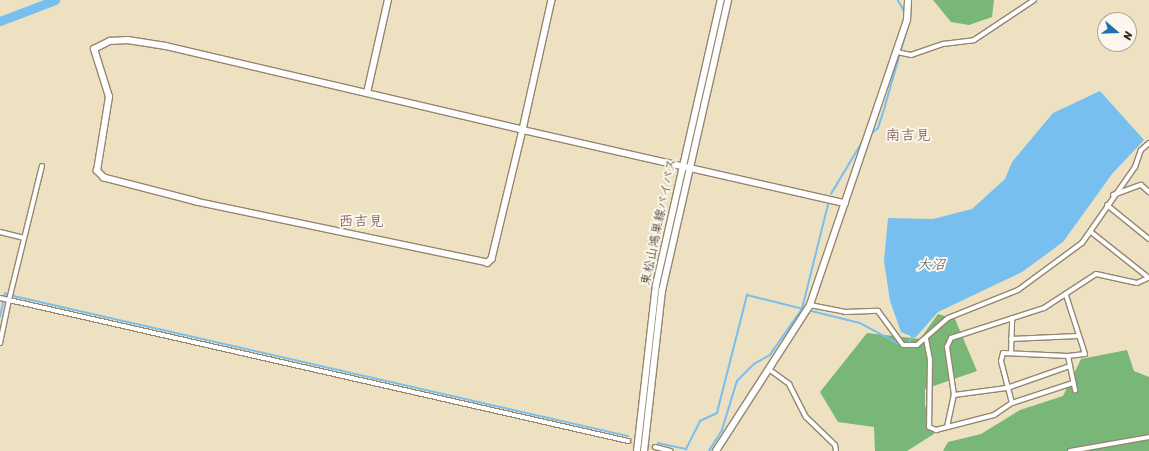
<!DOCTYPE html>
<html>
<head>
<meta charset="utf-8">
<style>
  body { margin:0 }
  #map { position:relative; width:1149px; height:451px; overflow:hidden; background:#eee1c1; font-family:Sriracha,"Klee One",sans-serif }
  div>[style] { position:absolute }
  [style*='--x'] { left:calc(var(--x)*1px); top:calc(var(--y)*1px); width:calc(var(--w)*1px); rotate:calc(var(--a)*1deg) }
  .forest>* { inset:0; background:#78b778 }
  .water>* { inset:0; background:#77bfef }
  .stream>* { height:1.5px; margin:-0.75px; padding:0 0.75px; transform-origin:0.75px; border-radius:0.75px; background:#77bfef }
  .river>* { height:9px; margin:-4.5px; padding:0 4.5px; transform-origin:4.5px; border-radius:4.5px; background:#77bfef }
  .street-tunnel>* { height:4px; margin-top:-2px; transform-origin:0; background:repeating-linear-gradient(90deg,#cabca0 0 4px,transparent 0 6px) }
  .roads { filter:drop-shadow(1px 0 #948670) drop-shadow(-1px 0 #948670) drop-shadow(0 1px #948670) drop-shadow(0 -1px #948670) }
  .street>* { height:4px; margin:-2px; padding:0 2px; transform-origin:2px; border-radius:2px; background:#fff }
  .secondary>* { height:5.5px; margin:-2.75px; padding:0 2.75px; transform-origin:2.75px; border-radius:2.75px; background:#fff }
  .primary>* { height:6px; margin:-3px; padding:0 3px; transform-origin:3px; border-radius:3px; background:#fff }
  span { translate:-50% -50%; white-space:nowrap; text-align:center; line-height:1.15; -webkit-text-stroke:4px #fbf7ec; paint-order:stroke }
  .street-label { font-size:13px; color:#3b2a1e }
  .water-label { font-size:14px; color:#4d575d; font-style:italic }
  .quarter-label { font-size:15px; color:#715158 }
  .north { position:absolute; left:1097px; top:12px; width:40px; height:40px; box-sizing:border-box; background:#fbf7ec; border:1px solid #aea59a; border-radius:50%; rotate:109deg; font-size:11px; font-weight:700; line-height:16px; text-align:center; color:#3b2a1e }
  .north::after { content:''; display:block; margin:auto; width:14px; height:18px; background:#1f6fb2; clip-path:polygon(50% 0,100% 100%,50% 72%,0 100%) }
</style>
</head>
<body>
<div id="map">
  <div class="forest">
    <div style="clip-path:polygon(933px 0,994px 0,992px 17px,969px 25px,951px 22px)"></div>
    <div style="clip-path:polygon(938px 314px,955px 319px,977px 371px,925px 389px,925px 405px,934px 434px,907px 451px,875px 451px,874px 427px,838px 422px,820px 392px,867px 333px,920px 339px)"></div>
    <div style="clip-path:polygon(1127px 350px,1134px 371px,1149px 377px,1149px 451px,943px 451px,948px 442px,981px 434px,1020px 410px,1063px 396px,1081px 359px)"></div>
  </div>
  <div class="water">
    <div style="clip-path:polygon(1100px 91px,1144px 140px,1112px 174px,1063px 242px,1022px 272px,938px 312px,915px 338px,901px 332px,890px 301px,884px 261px,888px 218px,933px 219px,972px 209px,1005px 179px,1012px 162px,1053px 113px)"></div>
  </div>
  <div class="stream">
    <div style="--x:898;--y:0;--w:14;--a:60"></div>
    <div style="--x:871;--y:134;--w:9;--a:-41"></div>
    <div style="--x:878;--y:128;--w:23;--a:-72"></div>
    <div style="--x:885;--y:106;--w:91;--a:-74"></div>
    <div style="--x:831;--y:194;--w:64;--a:-59"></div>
    <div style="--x:0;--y:317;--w:24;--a:-78"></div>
    <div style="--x:5;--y:294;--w:639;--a:12.84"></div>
    <div style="--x:908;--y:344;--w:8;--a:-60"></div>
    <div style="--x:658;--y:443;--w:29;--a:12"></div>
    <div style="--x:686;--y:449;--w:31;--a:-63"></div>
    <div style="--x:700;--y:421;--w:19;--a:-25"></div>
    <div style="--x:717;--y:413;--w:122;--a:-75.7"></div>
    <div style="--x:747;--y:295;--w:116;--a:13.9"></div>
    <div style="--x:860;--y:323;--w:49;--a:28.1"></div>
    <div style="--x:709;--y:451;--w:25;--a:-58"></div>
    <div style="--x:722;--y:430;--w:51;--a:-73"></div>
    <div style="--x:737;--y:381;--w:24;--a:-45"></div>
    <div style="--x:754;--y:364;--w:18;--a:-29"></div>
    <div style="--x:770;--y:355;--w:56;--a:-55.2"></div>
    <div style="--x:802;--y:309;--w:107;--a:-76"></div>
  </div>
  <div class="river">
    <div style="--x:0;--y:21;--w:59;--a:-20.9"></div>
  </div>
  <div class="street-tunnel">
    <div style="--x:628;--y:441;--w:28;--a:13"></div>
  </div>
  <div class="roads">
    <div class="street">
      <div style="--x:897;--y:52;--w:14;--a:12"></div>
      <div style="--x:911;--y:55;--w:34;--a:-19"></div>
      <div style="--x:943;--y:44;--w:31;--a:-7"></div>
      <div style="--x:974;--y:40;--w:72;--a:-33.7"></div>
      <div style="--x:1113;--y:195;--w:30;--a:-20"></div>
      <div style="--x:1141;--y:185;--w:11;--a:41"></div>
      <div style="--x:1107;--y:205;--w:54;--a:39"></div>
      <div style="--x:0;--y:232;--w:25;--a:14"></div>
      <div style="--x:1091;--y:232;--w:74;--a:38.4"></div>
      <div style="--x:0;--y:298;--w:9;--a:13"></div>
      <div style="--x:9;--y:300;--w:138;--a:-76.2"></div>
      <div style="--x:810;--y:305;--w:36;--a:11"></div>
      <div style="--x:845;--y:312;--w:33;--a:-2"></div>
      <div style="--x:878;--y:311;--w:42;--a:53.7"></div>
      <div style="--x:903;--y:345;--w:14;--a:0"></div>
      <div style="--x:917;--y:345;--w:41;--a:-41.1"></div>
      <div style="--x:948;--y:318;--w:75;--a:-21.8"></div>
      <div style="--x:1018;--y:290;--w:79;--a:-36.3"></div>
      <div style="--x:1082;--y:243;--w:93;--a:-55.1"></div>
      <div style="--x:1135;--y:167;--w:18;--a:-71"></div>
      <div style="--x:1141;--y:150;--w:11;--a:-41"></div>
      <div style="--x:926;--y:339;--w:20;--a:79"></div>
      <div style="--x:930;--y:359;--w:68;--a:90.8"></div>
      <div style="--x:929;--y:427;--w:8;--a:23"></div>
      <div style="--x:936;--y:430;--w:60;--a:-14.5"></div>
      <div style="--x:994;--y:415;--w:22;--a:-34"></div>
      <div style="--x:1012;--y:403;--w:43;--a:-104.7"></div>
      <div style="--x:1001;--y:361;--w:8;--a:-76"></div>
      <div style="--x:1003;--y:353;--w:65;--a:2.6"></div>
      <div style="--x:1011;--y:339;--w:67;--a:-2.6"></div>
      <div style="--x:0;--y:343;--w:44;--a:-78.2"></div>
      <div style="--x:9;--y:300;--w:635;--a:12.83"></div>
      <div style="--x:1011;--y:353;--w:35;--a:-88"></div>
      <div style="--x:1070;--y:366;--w:25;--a:78"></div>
      <div style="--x:770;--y:370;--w:24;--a:36"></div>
      <div style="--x:789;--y:384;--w:37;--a:63"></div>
      <div style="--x:806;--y:417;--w:40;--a:44"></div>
      <div style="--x:835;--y:445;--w:6;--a:81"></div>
      <div style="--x:954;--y:395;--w:53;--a:-7.5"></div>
      <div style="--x:1007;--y:388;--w:67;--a:-19.2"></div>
      <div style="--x:1070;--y:366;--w:10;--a:-101"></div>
      <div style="--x:1068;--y:356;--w:17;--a:-7"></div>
      <div style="--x:1085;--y:354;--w:62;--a:-107.9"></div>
      <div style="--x:1012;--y:403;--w:64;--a:-18.2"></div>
      <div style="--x:947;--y:427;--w:33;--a:-78"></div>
      <div style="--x:954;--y:395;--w:49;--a:-98.3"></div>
      <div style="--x:947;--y:347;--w:10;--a:-66"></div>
      <div style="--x:951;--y:338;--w:98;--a:-17.9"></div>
      <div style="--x:1044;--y:308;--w:62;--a:-33.2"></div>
      <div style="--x:1096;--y:274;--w:42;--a:12.4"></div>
      <div style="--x:1137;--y:283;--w:10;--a:-24"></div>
      <div style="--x:655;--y:447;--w:16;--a:14"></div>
      <div style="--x:1070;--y:451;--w:80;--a:-10"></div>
    </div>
    <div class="secondary">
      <div style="--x:552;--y:0;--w:133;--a:102.6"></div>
      <div style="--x:523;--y:130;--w:133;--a:103.5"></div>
      <div style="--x:492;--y:259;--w:6;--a:135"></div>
      <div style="--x:488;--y:263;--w:297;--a:-168.2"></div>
      <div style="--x:197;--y:202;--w:96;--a:-165.5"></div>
      <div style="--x:104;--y:178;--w:10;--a:-135"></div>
      <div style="--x:97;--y:171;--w:75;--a:-80.8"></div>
      <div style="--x:109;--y:97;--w:50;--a:-107.4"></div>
      <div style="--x:94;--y:49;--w:18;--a:-27"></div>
      <div style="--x:110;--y:41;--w:18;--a:-3"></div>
      <div style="--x:128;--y:40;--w:38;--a:9"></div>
      <div style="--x:166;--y:46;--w:367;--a:13.2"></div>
      <div style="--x:523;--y:130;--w:330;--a:12.8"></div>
      <div style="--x:367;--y:93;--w:95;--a:-77.3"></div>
      <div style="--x:716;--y:451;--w:174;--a:-57.2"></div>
      <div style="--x:810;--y:305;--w:301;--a:-71.2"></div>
      <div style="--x:907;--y:20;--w:20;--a:-87"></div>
    </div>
    <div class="primary">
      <div style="--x:637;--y:451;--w:167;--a:-83.5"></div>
      <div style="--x:656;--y:285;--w:292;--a:-77.2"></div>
      <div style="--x:644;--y:451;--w:161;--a:-83.6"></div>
      <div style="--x:662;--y:291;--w:298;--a:-77.2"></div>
    </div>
  </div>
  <div class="street-label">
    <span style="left:659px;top:222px;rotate:-78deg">東松山鴻巣線バイパス</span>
  </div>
  <div class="water-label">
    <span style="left:931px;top:265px">大沼</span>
  </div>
  <div class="quarter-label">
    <span style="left:908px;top:136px">南吉見</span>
    <span style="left:361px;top:222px">西吉見</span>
  </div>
  <div class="north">N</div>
</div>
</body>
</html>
